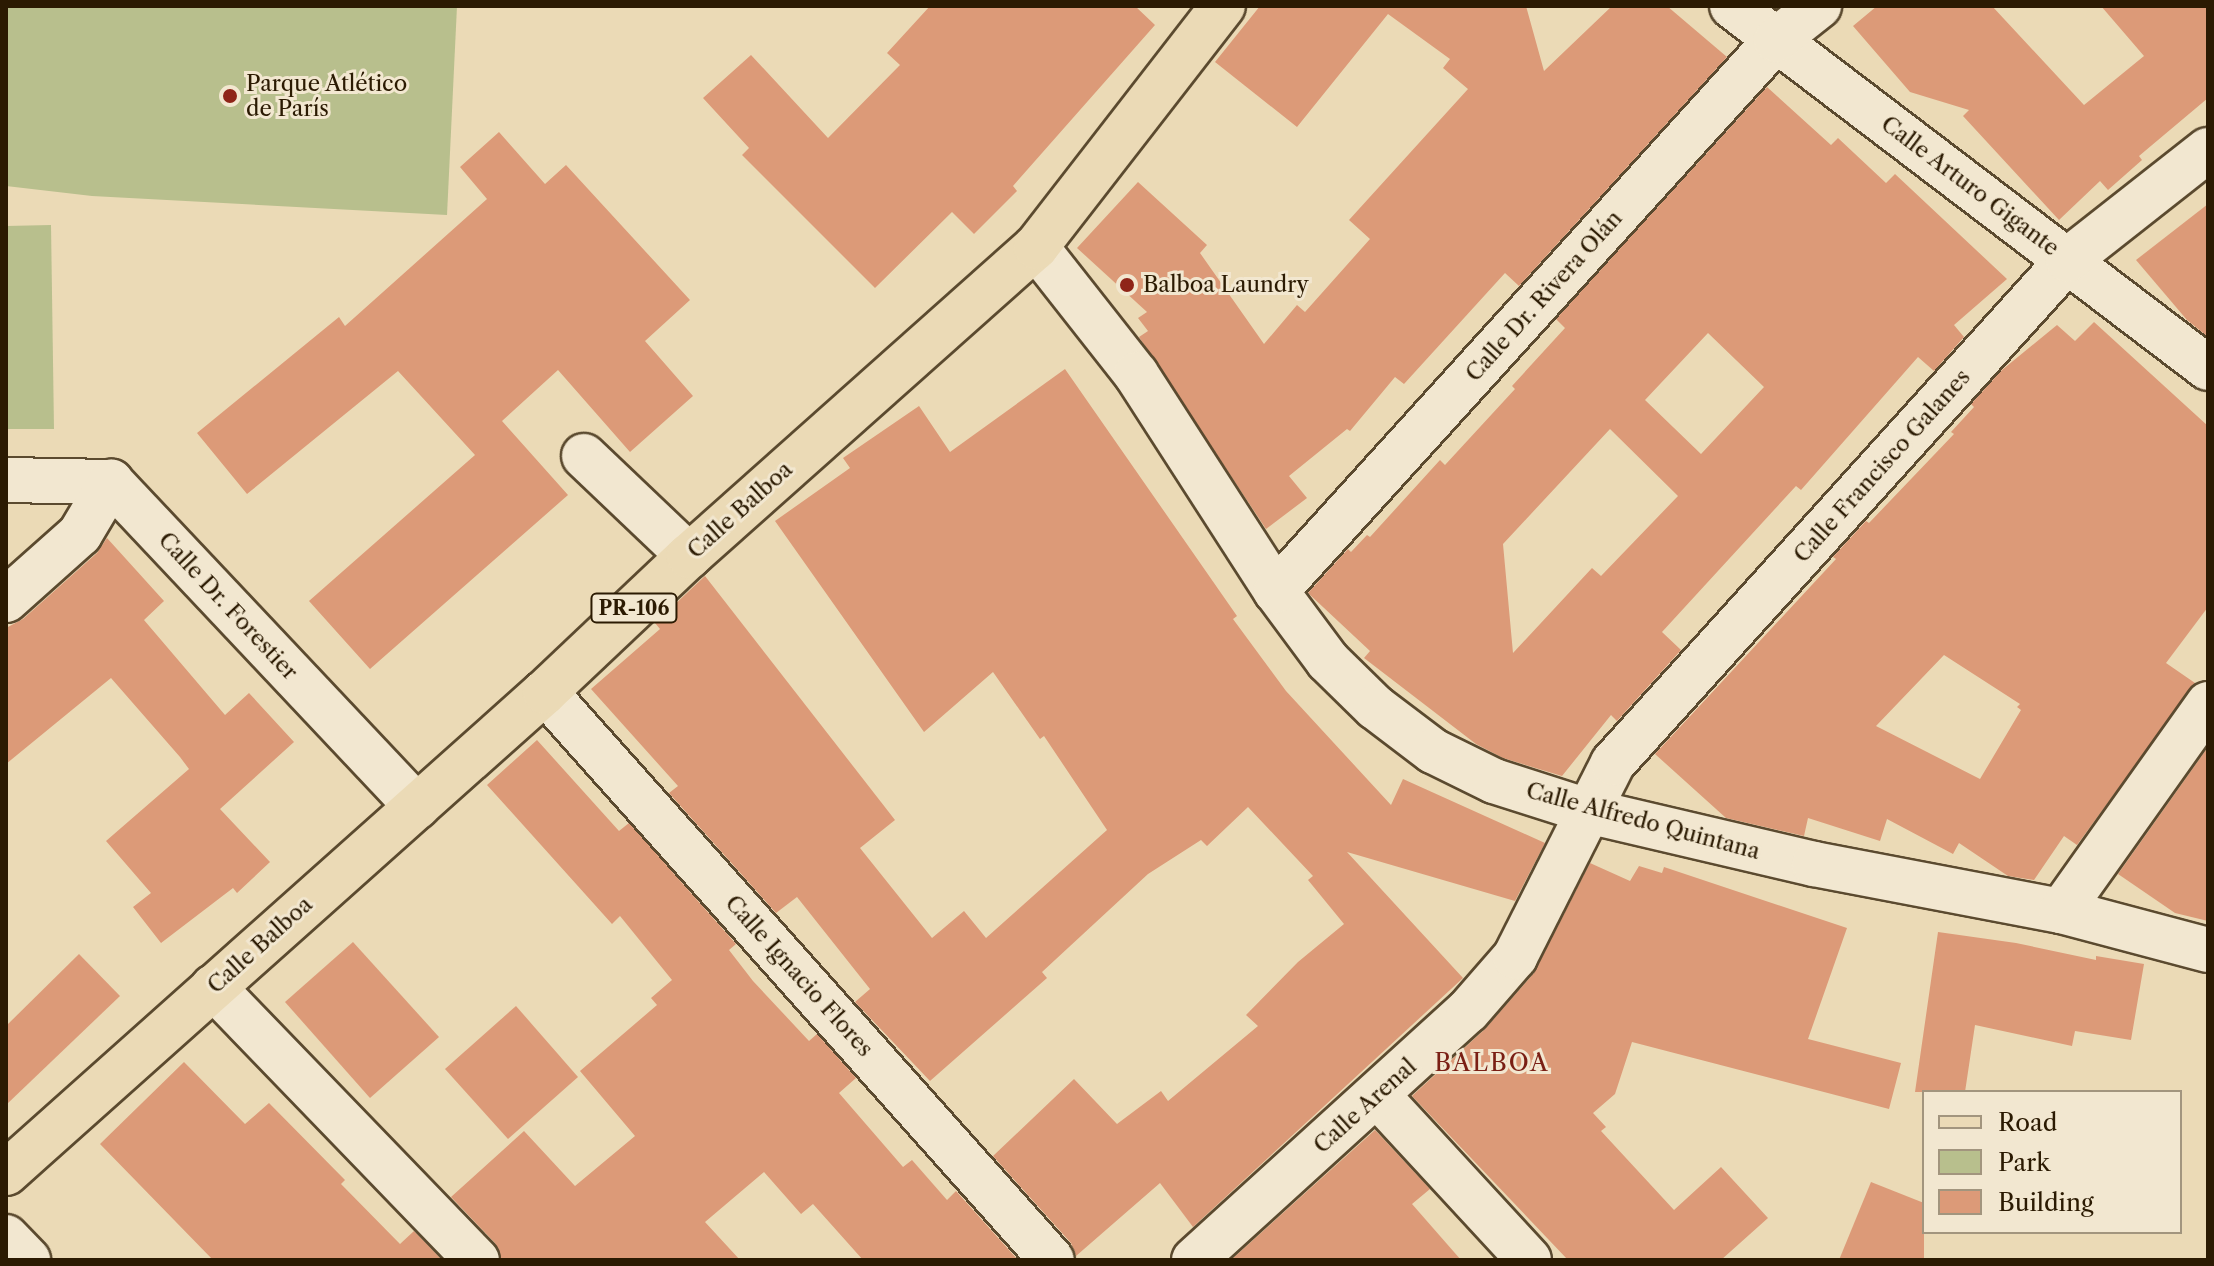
<!DOCTYPE html>
<html>
<head>
<meta charset="utf-8">
<style>
  body { margin:0 }
  #map { position:relative; width:2214px; height:1266px; overflow:hidden; background:#ebdab6; font-family:"Libre Caslon Text",serif }
  div>[style] { position:absolute }
  [style*='--x'] { left:calc(var(--x)*1px); top:calc(var(--y)*1px); width:calc(var(--w)*1px); rotate:calc(var(--a)*1deg) }
  .green>* { inset:0; background:#b8bf8d }
  .building>* { inset:0; background:#dc9a78 }
  .roads { filter:drop-shadow(2px 0 #5b4a2f) drop-shadow(-2px 0 #5b4a2f) drop-shadow(0 2px #5b4a2f) drop-shadow(0 -2px #5b4a2f) }
  .minor>* { height:44px; margin:-22px; padding:0 22px; transform-origin:22px; border-radius:22px; background:#f2e7d0 }
  .primary>* { height:44px; margin:-22px; padding:0 22px; transform-origin:22px; border-radius:22px; background:#ebdab6 }
  .dots>* { width:22px; height:22px; translate:-50% -50%; box-sizing:border-box; border:4px solid #f2e7d0; border-radius:50% }
  span { translate:-50% -50%; white-space:nowrap; text-align:center; line-height:1.15; -webkit-text-stroke:6px #f2e7d0; paint-order:stroke }
  .shield-label span { padding:2px 6px; background:#f2e7d0; border:2px solid; border-radius:6px; -webkit-text-stroke-width:0 }
  .shield-label { font-size:20px; color:#2b1a02; font-weight:700 }
  .poi-label { font-size:22px; color:#2b1a02 }
  .left { translate:0 -50%; text-align:left }
  .street-label { font-size:22px; color:#2b1a02 }
  .neighbourhood-label { font-size:24px; color:#7a1f14; letter-spacing:2px }
  .frame { position:absolute; inset:0; border:8px solid #2b1a02; pointer-events:none }
  .legend { position:absolute; left:1922px; top:1090px; width:260px; height:144px; box-sizing:border-box; background:#f2e7d0; border:2px solid #a2957e; margin:0; padding:10px 14px; list-style:none; font-size:24px; color:#2b1a02 }
  .legend li { display:flex; align-items:center; gap:16px; height:40px }
  .legend b { width:40px; border:2px solid #a2957e }
</style>
</head>
<body>
<div id="map">
  <div class="green">
    <div style="clip-path:polygon(6px 6px,457px 6px,447px 215px,92px 196px,6px 186px)"></div>
    <div style="clip-path:polygon(51px 225px,54px 429px,6px 429px,6px 226px)"></div>
  </div>
  <div class="building">
    <div style="clip-path:polygon(930px 6px,1135px 6px,1155px 25px,1013px 186px,1017px 191px,974px 234px,952px 212px,875px 288px,742px 155px,749px 148px,703px 98px,751px 55px,828px 138px,900px 65px,887px 53px)"></div>
    <div style="clip-path:polygon(1260px 6px,1526px 6px,1544px 71px,1612px 6px,1667px 6px,1727px 57px,1519px 286px,1505px 273px,1404px 384px,1395px 377px,1350px 431px,1347px 429px,1289px 476px,1307px 498px,1266px 529px,1139px 337px,1148px 331px,1138px 318px,1147px 312px,1077px 248px,1138px 182px,1207px 245px,1200px 253px,1264px 344px,1297px 305px,1305px 312px,1370px 239px,1349px 220px,1468px 89px,1443px 68px,1450px 59px,1388px 14px,1297px 127px,1215px 62px)"></div>
    <div style="clip-path:polygon(1877px 6px,1992px 6px,2084px 105px,2144px 56px,2101px 6px,2208px 6px,2208px 98px,2139px 156px,2142px 160px,2108px 190px,2100px 181px,2059px 220px,1963px 116px,1969px 110px,1910px 92px,1853px 26px)"></div>
    <div style="clip-path:polygon(evenodd,1767px 87px,1831px 145px,1838px 138px,1886px 183px,1895px 174px,2007px 279px,1954px 325px,1964px 337px,1934px 371px,1918px 357px,1801px 490px,1796px 486px,1662px 632px,1681px 650px,1617px 721px,1611px 715px,1562px 776px,1503px 758px,1476px 744px,1364px 658px,1370px 651px,1308px 593px,1348px 549px,1351px 552px,1367px 535px,1370px 537px,1440px 460px,1445px 465px,1515px 389px,1512px 386px,1565px 328px,1556px 319px,1767px 87px,1708px 333px,1764px 387px,1701px 454px,1645px 400px,1708px 333px,1767px 87px,1610px 429px,1678px 496px,1601px 576px,1592px 568px,1513px 653px,1503px 544px,1610px 429px)"></div>
    <div style="clip-path:polygon(499px 132px,545px 184px,566px 165px,690px 300px,645px 341px,693px 396px,630px 452px,558px 370px,502px 421px,568px 495px,370px 669px,309px 601px,475px 455px,398px 371px,247px 494px,197px 433px,339px 317px,345px 326px,487px 199px,460px 167px)"></div>
    <div style="clip-path:polygon(2208px 204px,2208px 337px,2187px 320px,2136px 260px)"></div>
    <div style="clip-path:polygon(evenodd,2094px 322px,2208px 426px,2208px 607px,2166px 663px,2195px 683px,2077px 845px,2064px 836px,2034px 880px,2008px 876px,1959px 843px,1953px 854px,1887px 819px,1880px 841px,1808px 818px,1804px 836px,1726px 818px,1655px 754px,1836px 559px,1833px 557px,1866px 521px,1869px 523px,1954px 434px,1951px 432px,1974px 407px,1971px 404px,2002px 370px,2057px 325px,2075px 341px,2094px 322px,1944px 655px,2020px 704px,2017px 707px,2021px 710px,1980px 779px,1876px 726px,1944px 655px)"></div>
    <div style="clip-path:polygon(1065px 369px,1237px 616px,1233px 619px,1286px 691px,1391px 805px,1403px 779px,1545px 843px,1515px 901px,1347px 852px,1463px 978px,1193px 1227px,1160px 1183px,1076px 1256px,1071px 1243px,993px 1156px,1074px 1079px,1117px 1124px,1161px 1091px,1168px 1101px,1258px 1026px,1246px 1015px,1298px 962px,1344px 924px,1308px 880px,1313px 876px,1248px 807px,1207px 846px,1201px 840px,1148px 874px,1042px 972px,1047px 978px,930px 1081px,855px 1002px,870px 989px,797px 897px,776px 913px,669px 793px,678px 786px,591px 689px,660px 629px,655px 623px,705px 576px,895px 820px,860px 848px,932px 938px,964px 911px,986px 938px,1107px 830px,1044px 736px,1040px 739px,993px 672px,924px 732px,775px 521px,850px 468px,843px 458px,919px 406px,950px 452px)"></div>
    <div style="clip-path:polygon(107px 538px,164px 601px,144px 620px,225px 715px,249px 693px,294px 742px,220px 809px,270px 862px,237px 893px,233px 888px,161px 943px,133px 907px,151px 893px,106px 841px,189px 769px,180px 757px,111px 678px,6px 764px,6px 628px,23px 619px,97px 553px)"></div>
    <div style="clip-path:polygon(537px 740px,619px 831px,629px 823px,736px 944px,729px 950px,753px 981px,809px 1041px,817px 1034px,856px 1078px,839px 1093px,903px 1167px,912px 1160px,947px 1200px,956px 1191px,1018px 1260px,863px 1260px,813px 1204px,801px 1214px,764px 1172px,705px 1222px,740px 1260px,501px 1260px,495px 1243px,451px 1197px,524px 1131px,575px 1186px,635px 1136px,580px 1071px,657px 1005px,651px 998px,672px 980px,620px 916px,612px 924px,487px 785px)"></div>
    <div style="clip-path:polygon(2208px 747px,2208px 921px,2175px 913px,2118px 874px)"></div>
    <div style="clip-path:polygon(1590px 863px,1630px 881px,1639px 866px,1662px 873px,1664px 867px,1847px 928px,1808px 1039px,1901px 1063px,1889px 1109px,1632px 1042px,1615px 1094px,1593px 1113px,1606px 1127px,1601px 1131px,1674px 1210px,1721px 1167px,1768px 1218px,1721px 1260px,1568px 1260px,1412px 1096px,1485px 1029px,1534px 973px)"></div>
    <div style="clip-path:polygon(1938px 932px,2016px 943px,2096px 960px,2096px 956px,2144px 964px,2131px 1040px,2075px 1031px,2072px 1046px,1975px 1025px,1965px 1092px,1915px 1092px)"></div>
    <div style="clip-path:polygon(353px 942px,439px 1037px,370px 1098px,285px 1002px)"></div>
    <div style="clip-path:polygon(79px 954px,120px 996px,6px 1105px,6px 1026px)"></div>
    <div style="clip-path:polygon(516px 1006px,578px 1077px,508px 1139px,445px 1069px)"></div>
    <div style="clip-path:polygon(184px 1062px,245px 1124px,269px 1103px,345px 1180px,341px 1184px,400px 1244px,414px 1231px,442px 1260px,213px 1260px,100px 1144px)"></div>
    <div style="clip-path:polygon(1375px 1130px,1430px 1189px,1412px 1204px,1461px 1260px,1231px 1260px)"></div>
    <div style="clip-path:polygon(1871px 1182px,1924px 1203px,1924px 1260px,1839px 1260px)"></div>
  </div>
  <div class="roads">
    <div class="minor">
      <div style="--x:1732;--y:6;--w:598;--a:37.25"></div>
      <div style="--x:1036;--y:247;--w:162;--a:51.8"></div>
      <div style="--x:1136;--y:374;--w:258;--a:57.2"></div>
      <div style="--x:1276;--y:591;--w:87;--a:53.4"></div>
      <div style="--x:1328;--y:661;--w:66;--a:44.4"></div>
      <div style="--x:1375;--y:707;--w:73;--a:37.2"></div>
      <div style="--x:1433;--y:751;--w:68;--a:26.2"></div>
      <div style="--x:1494;--y:781;--w:99;--a:17.7"></div>
      <div style="--x:1588;--y:811;--w:232;--a:13.2"></div>
      <div style="--x:1814;--y:864;--w:251;--a:10.8"></div>
      <div style="--x:2061;--y:911;--w:152;--a:14.9"></div>
      <div style="--x:584;--y:456;--w:145;--a:43.6"></div>
      <div style="--x:6;--y:480;--w:105;--a:1.1"></div>
      <div style="--x:111;--y:482;--w:446;--a:46.7"></div>
      <div style="--x:1276;--y:591;--w:744;--a:-47.78"></div>
      <div style="--x:1776;--y:40;--w:55;--a:-38.3"></div>
      <div style="--x:6;--y:600;--w:99;--a:-41.7"></div>
      <div style="--x:80;--y:534;--w:61;--a:-59.2"></div>
      <div style="--x:545;--y:692;--w:761;--a:48.25"></div>
      <div style="--x:2061;--y:911;--w:254;--a:-54.6"></div>
      <div style="--x:213;--y:987;--w:380;--a:46"></div>
      <div style="--x:1377;--y:1095;--w:224;--a:47.3"></div>
      <div style="--x:6;--y:1237;--w:32;--a:46"></div>
      <div style="--x:1194;--y:1260;--w:370;--a:-42.3"></div>
      <div style="--x:1468;--y:1011;--w:72;--a:-49"></div>
      <div style="--x:1515;--y:957;--w:217;--a:-63.2"></div>
      <div style="--x:1613;--y:763;--w:678;--a:-47.87"></div>
      <div style="--x:2068;--y:260;--w:178;--a:-38.2"></div>
    </div>
    <div class="primary">
      <div style="--x:6;--y:1173;--w:722;--a:-41.75"></div>
      <div style="--x:545;--y:692;--w:198;--a:-43.4"></div>
      <div style="--x:689;--y:556;--w:465;--a:-41.7"></div>
      <div style="--x:1036;--y:247;--w:305;--a:-52.2"></div>
    </div>
  </div>
  <div class="dots">
    <div style="left:230px;top:96px;background:#8f2418"></div>
    <div style="left:1127px;top:285px;background:#8f2418"></div>
  </div>
  <div class="shield-label">
    <span style="left:634px;top:608px">PR-106</span>
  </div>
  <div class="poi-label">
    <span class="left" style="left:246px;top:96px">Parque Atlético<br>de París</span>
    <span class="left" style="left:1143px;top:285px">Balboa Laundry</span>
  </div>
  <div class="street-label">
    <span style="left:1970px;top:186px;rotate:37deg">Calle Arturo Gigante</span>
    <span style="left:1544px;top:296px;rotate:-48deg">Calle Dr. Rivera Olán</span>
    <span style="left:1882px;top:466px;rotate:-48deg">Calle Francisco Galanes</span>
    <span style="left:740px;top:510px;rotate:-42deg">Calle Balboa</span>
    <span style="left:228px;top:606px;rotate:47deg">Calle Dr. Forestier</span>
    <span style="left:1643px;top:821px;rotate:15deg">Calle Alfredo Quintana</span>
    <span style="left:260px;top:945px;rotate:-42deg">Calle Balboa</span>
    <span style="left:799px;top:976px;rotate:48deg">Calle Ignacio Flores</span>
    <span style="left:1365px;top:1106px;rotate:-42deg">Calle Arenal</span>
  </div>
  <div class="neighbourhood-label">
    <span style="left:1492px;top:1063px">BALBOA</span>
  </div>
  <div class="frame"></div>
  <ul class="legend">
  <li><b style="height:10px;background:#ebdab6"></b>Road</li>
  <li><b style="height:22px;background:#b8bf8d"></b>Park</li>
  <li><b style="height:22px;background:#dc9a78"></b>Building</li>
  </ul>
</div>
</body>
</html>
